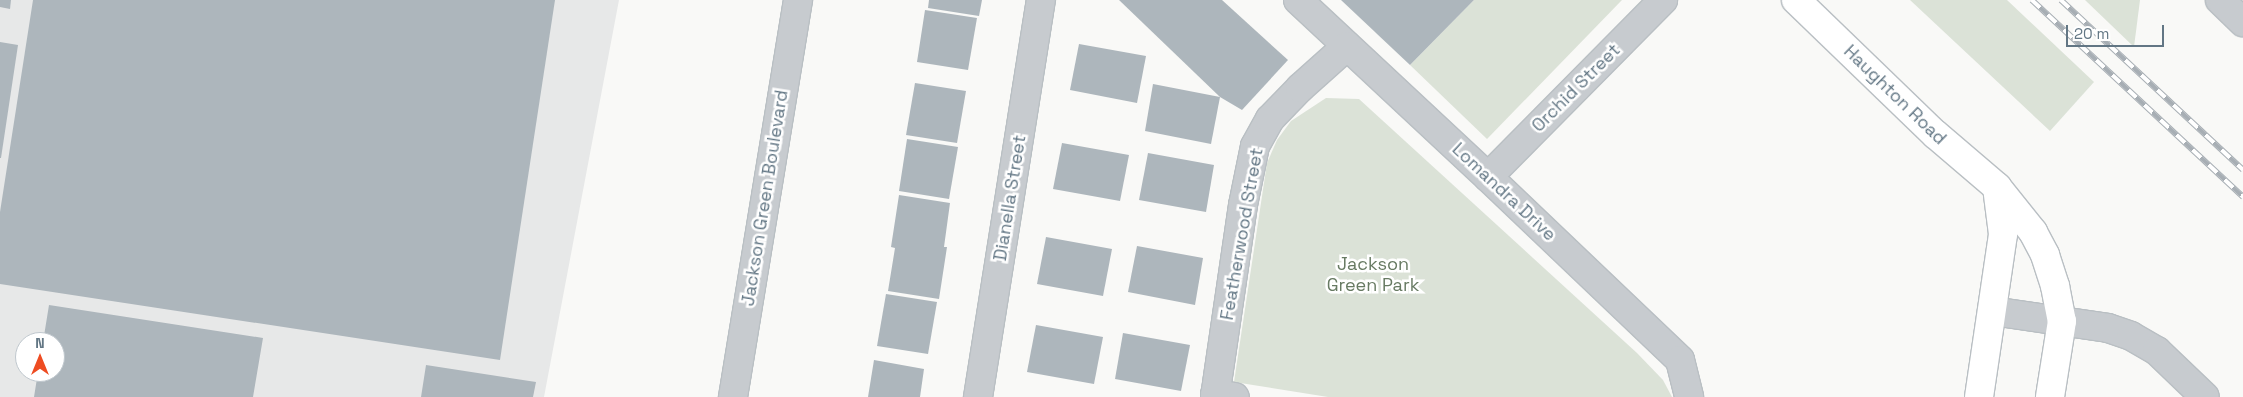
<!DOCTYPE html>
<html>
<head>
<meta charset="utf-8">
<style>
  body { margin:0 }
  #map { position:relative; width:2243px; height:397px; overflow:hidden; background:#f9f9f7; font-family:"Space Grotesk",sans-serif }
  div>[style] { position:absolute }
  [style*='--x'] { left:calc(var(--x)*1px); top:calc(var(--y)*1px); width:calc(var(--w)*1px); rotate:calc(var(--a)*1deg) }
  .built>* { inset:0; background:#e7e8e8 }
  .green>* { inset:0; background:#dbe2d7 }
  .building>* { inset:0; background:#adb6bc }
  .roads { filter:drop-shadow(1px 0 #b9bfc3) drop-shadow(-1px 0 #b9bfc3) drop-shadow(0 1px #b9bfc3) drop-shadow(0 -1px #b9bfc3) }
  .pedestrian>* { height:28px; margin:-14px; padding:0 14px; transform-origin:14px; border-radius:14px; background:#c7cbcf }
  .minor>* { height:28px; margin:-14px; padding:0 14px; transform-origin:14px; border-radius:14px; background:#c7cbcf }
  .secondary>* { height:28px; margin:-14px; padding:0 14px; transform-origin:14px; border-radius:14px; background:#fff }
  .rail>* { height:5.5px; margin-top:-2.75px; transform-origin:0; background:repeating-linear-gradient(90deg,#fff 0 11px,#a7aeb4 0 22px); box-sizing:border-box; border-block:1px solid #a7aeb4 }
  span { translate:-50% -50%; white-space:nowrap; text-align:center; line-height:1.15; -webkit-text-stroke:5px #fff; paint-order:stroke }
  .street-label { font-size:18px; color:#627684 }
  .park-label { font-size:18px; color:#677a62 }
  .north { position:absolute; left:15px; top:332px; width:50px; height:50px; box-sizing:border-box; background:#fff; border:1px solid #c0c8ce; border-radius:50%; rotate:0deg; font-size:14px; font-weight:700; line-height:20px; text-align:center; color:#627684 }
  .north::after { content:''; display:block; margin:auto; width:18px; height:22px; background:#ee4c22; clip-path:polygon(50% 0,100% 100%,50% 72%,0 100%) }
  .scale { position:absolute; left:2066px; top:25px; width:98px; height:22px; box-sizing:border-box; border:2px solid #627684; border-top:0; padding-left:6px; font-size:15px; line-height:18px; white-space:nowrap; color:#627684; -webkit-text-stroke:4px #fff; paint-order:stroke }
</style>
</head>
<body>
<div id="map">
  <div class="built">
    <div style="clip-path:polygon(evenodd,0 0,619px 0,544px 397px,0 397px,0 0,25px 342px,55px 342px,55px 372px,25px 372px,25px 342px)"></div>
  </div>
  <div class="green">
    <div style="clip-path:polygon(1474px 0,1622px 0,1487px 139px,1410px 65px)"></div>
    <div style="clip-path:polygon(1910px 0,2007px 0,2094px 82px,2050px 131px)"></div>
    <div style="clip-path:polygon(2085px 0,2140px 0,2134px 47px)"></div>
    <div style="clip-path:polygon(1326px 98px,1359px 99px,1637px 353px,1663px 380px,1672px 397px,1328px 397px,1234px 382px,1267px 163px,1277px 140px,1291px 121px)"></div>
  </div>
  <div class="building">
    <div style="clip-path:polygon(0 0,11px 0,10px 9px,0 7px)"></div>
    <div style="clip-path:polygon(33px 0,555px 0,500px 360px,0 284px,0 212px)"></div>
    <div style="clip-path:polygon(929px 0,982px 0,979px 16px,928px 8px)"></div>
    <div style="clip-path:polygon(1119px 0,1222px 0,1288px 60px,1242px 110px,1220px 97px)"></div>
    <div style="clip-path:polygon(1341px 0,1474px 0,1410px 65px)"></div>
    <div style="clip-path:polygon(925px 10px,977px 18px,968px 70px,917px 62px)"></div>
    <div style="clip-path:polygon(0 42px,18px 45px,1px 158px,0 158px)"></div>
    <div style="clip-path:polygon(1079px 44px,1146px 56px,1137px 103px,1070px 90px)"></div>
    <div style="clip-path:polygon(915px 83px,966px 91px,957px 143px,906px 135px)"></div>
    <div style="clip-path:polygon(1153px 84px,1220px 97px,1211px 144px,1145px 131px)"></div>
    <div style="clip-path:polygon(907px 139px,958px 147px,949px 199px,899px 191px)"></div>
    <div style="clip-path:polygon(1062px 143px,1129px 155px,1120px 201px,1053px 189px)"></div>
    <div style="clip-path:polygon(1148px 153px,1214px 165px,1206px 212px,1139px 200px)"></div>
    <div style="clip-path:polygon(899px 195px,950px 203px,944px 247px,947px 247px,939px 299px,888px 291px,895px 248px,891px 247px)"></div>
    <div style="clip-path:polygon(1046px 237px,1112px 249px,1103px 296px,1037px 284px)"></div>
    <div style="clip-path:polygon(1137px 246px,1203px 258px,1195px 305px,1128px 292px)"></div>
    <div style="clip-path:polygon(886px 294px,937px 302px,928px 354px,877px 346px)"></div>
    <div style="clip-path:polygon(49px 305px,263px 338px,253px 397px,34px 397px,38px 372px,55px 372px,55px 342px,43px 342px)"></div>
    <div style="clip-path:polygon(1036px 325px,1103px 337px,1094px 384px,1027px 372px)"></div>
    <div style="clip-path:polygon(1123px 333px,1190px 345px,1181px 391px,1115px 379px)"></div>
    <div style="clip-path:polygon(874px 360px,924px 369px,920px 397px,868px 397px)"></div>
    <div style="clip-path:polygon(426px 365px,536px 382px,533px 397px,421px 397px)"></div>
  </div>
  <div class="roads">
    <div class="pedestrian">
      <div style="--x:1215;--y:394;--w:20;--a:9"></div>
    </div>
    <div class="minor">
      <div style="--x:1298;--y:0;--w:260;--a:43"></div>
      <div style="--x:1488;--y:177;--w:265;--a:43.6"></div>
      <div style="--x:1680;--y:360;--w:38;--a:76"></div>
      <div style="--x:2220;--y:0;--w:32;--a:44"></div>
      <div style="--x:1488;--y:177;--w:249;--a:-45.3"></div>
      <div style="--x:1992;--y:311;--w:117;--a:8.3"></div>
      <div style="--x:2108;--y:328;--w:24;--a:19"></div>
      <div style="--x:2131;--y:336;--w:30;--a:30"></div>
      <div style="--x:2157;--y:351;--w:66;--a:43.8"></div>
      <div style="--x:733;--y:397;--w:402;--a:-80.7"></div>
      <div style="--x:978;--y:397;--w:402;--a:-81"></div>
      <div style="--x:1215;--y:397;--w:194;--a:-81.7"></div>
      <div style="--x:1243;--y:205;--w:60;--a:-78.5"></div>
      <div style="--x:1255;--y:146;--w:31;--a:-61"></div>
      <div style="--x:1270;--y:119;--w:43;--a:-45.9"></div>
      <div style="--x:1300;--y:88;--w:63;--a:-41.8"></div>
    </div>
    <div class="secondary">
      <div style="--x:1796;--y:0;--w:193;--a:44"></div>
      <div style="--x:1935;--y:134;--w:82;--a:40.5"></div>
      <div style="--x:1997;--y:187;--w:58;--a:51.3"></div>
      <div style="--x:2033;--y:232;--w:26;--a:62"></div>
      <div style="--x:2045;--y:255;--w:33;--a:72"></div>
      <div style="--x:2055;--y:286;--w:36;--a:79"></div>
      <div style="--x:2062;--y:321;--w:77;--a:99"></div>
      <div style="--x:1979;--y:397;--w:165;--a:-81.6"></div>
      <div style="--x:2003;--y:234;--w:47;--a:-97.3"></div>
    </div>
  </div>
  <div class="rail">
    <div style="--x:2032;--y:0;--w:289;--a:43"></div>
    <div style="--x:2061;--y:0;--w:249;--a:43"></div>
  </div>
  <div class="street-label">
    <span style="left:1576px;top:88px;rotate:-45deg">Orchid Street</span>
    <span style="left:1895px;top:95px;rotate:44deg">Haughton Road</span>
    <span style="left:1504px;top:192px;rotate:43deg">Lomandra Drive</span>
    <span style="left:765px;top:198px;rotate:-81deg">Jackson Green Boulevard</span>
    <span style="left:1010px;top:198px;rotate:-81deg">Dianella Street</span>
    <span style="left:1242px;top:234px;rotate:-80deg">Featherwood Street</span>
  </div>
  <div class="park-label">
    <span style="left:1373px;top:275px">Jackson<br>Green Park</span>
  </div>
  <div class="north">N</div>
  <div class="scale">20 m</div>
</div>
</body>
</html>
